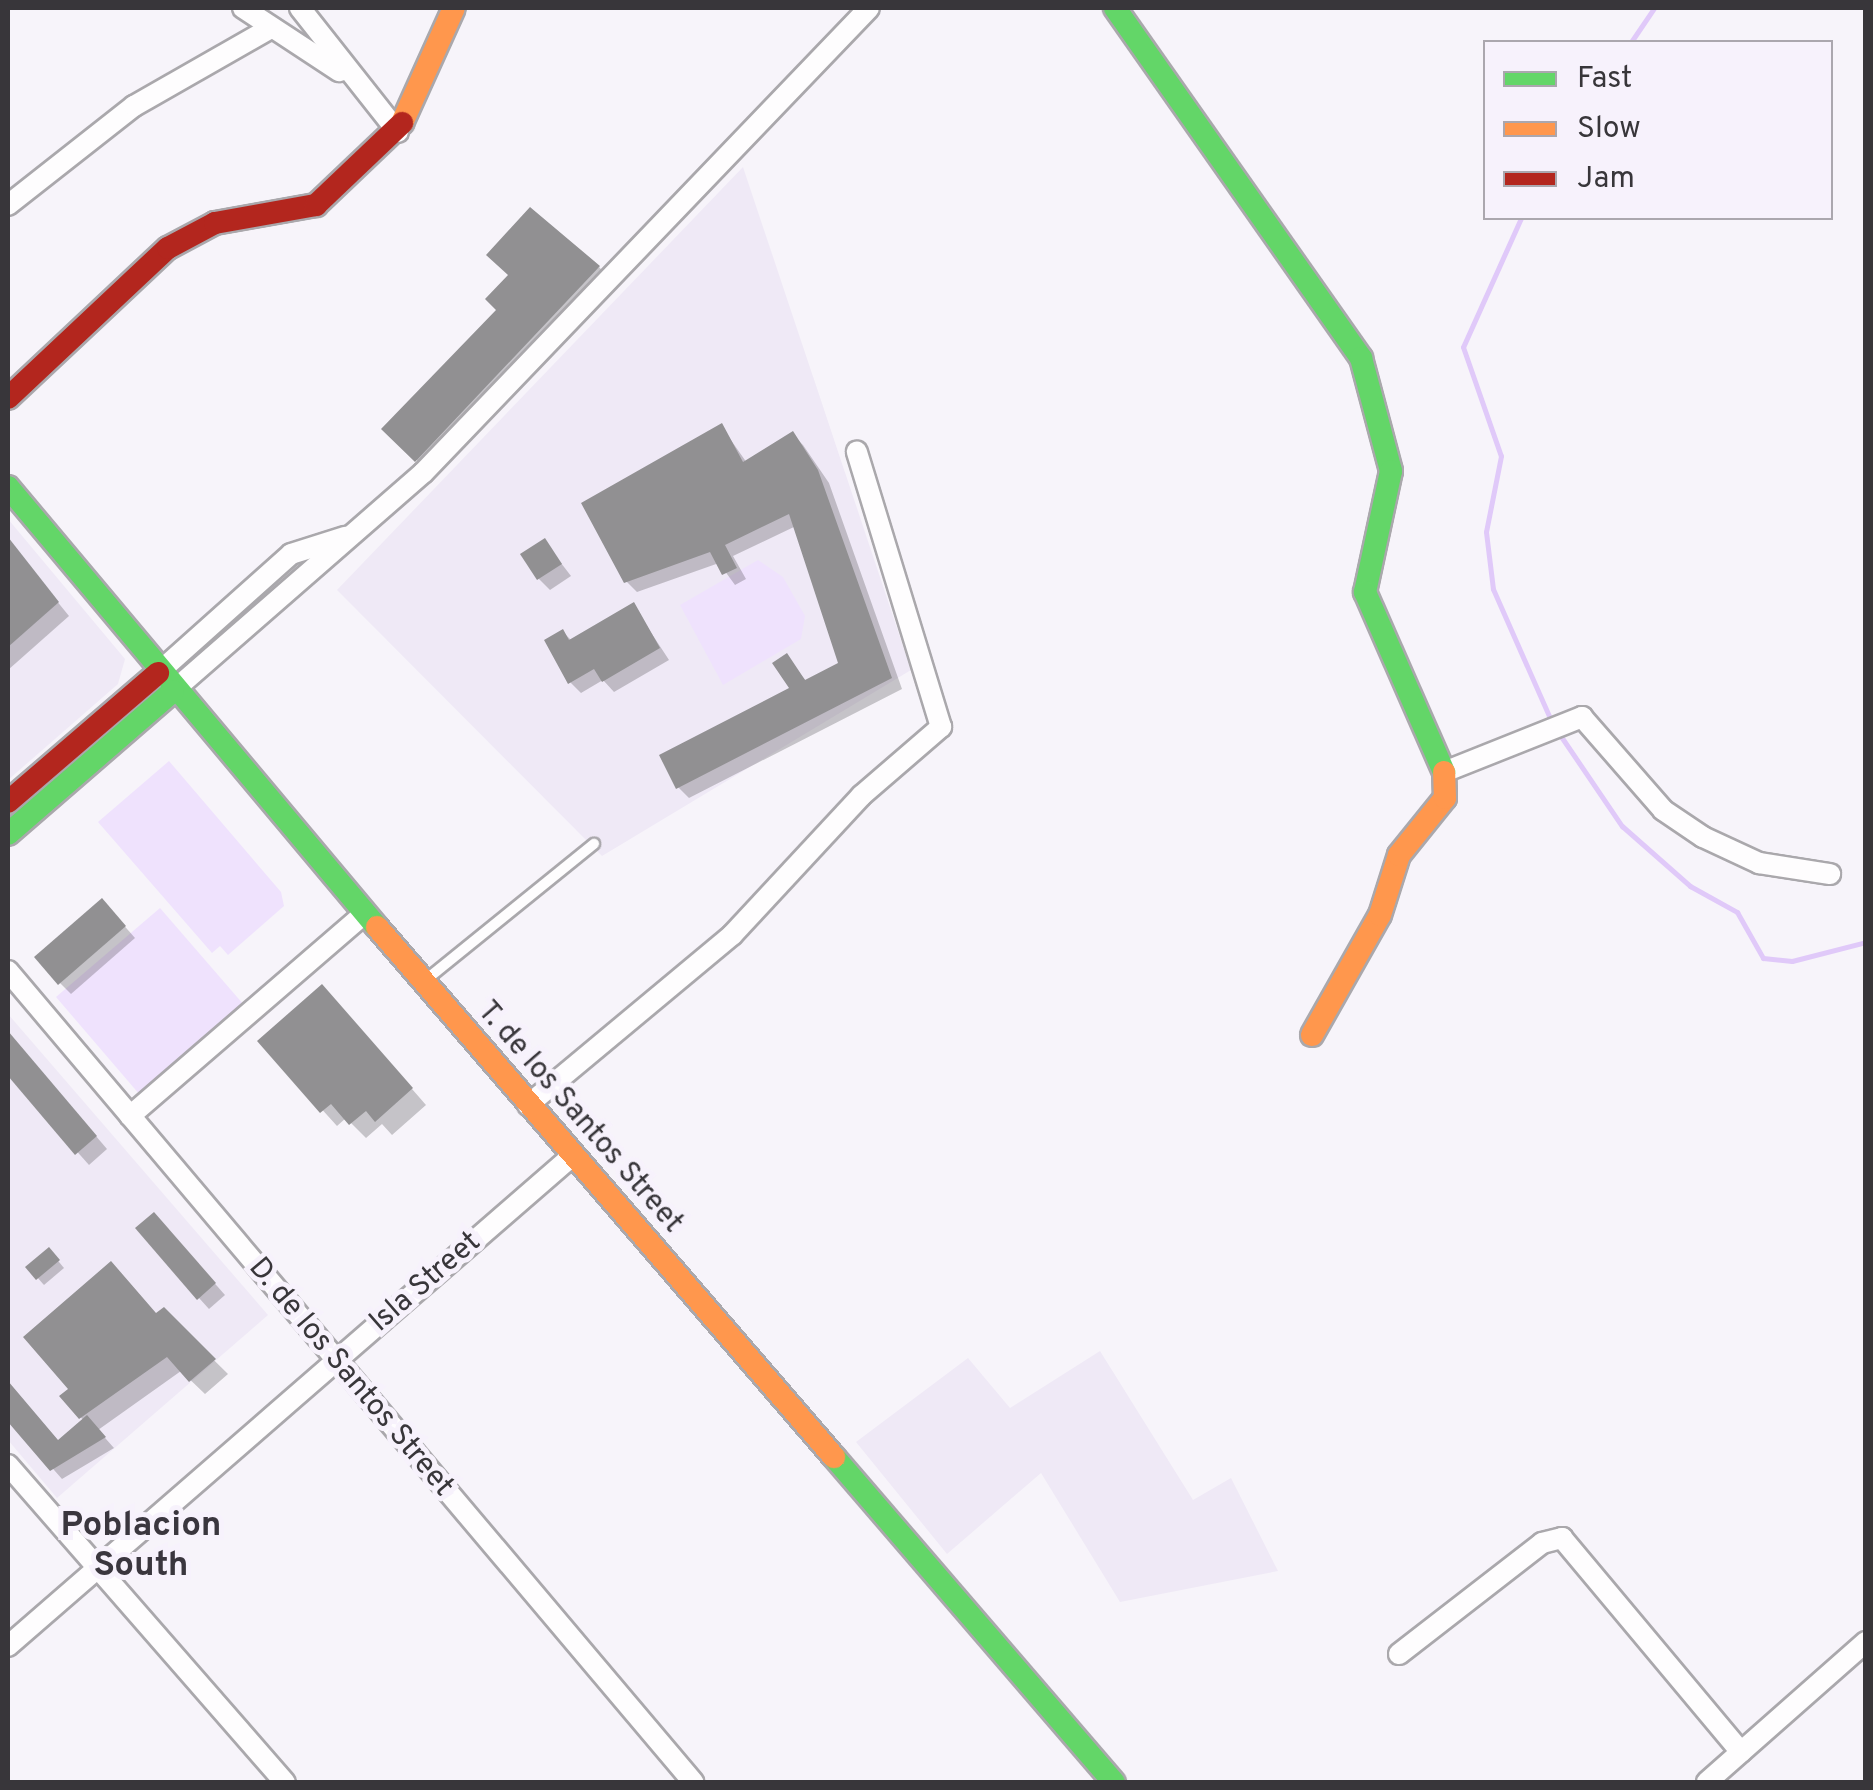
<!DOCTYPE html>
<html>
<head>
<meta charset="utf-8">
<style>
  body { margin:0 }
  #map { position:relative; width:1873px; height:1790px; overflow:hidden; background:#f7f4fa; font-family:Overpass,sans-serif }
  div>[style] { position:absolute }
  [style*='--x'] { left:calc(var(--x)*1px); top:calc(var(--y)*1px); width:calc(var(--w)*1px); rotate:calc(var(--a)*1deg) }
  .built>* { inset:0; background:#efe9f6 }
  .green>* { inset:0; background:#efe2fd }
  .shadow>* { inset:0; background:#0003 }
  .stream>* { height:5px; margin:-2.5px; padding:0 2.5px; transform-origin:2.5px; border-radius:2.5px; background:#e0c9f9 }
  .building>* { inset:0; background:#919092 }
  .roads { filter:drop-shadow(2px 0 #aaa8ac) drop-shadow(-2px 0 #aaa8ac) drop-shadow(0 2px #aaa8ac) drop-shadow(0 -2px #aaa8ac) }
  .lane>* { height:10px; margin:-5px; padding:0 5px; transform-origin:5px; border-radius:5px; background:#fefdfe }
  .street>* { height:20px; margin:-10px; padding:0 10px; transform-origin:10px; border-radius:10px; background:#fefdfe }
  .fast>* { height:22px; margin:-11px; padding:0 11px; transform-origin:11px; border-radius:11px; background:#63d668 }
  .slow>* { height:22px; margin:-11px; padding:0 11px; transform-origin:11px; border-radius:11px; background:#ff974d }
  .jam>* { height:22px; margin:-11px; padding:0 11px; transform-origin:11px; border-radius:11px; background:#b3261e }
  span { translate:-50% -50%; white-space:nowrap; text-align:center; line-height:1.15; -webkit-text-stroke:10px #f7f2fc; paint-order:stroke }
  .street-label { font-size:30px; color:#38363a }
  .quarter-label { font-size:35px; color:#3a363e; font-weight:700 }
  .frame { position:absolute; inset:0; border:10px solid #38363a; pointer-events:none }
  .legend { position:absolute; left:1483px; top:40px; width:350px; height:180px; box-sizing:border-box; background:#f7f2fc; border:2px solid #aba7ae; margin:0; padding:12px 18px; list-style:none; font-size:30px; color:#38363a }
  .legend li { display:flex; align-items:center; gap:20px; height:50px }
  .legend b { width:50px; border:2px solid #aba7ae }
</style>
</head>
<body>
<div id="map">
  <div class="built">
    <div style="clip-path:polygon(743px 167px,911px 670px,602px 856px,337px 590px)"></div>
    <div style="clip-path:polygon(8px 519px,125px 659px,118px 684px,8px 780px)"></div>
    <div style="clip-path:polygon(8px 1014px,268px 1315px,57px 1498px,8px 1440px)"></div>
    <div style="clip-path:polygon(1100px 1351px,1193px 1500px,1231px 1478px,1278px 1571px,1120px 1602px,1041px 1473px,947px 1554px,856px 1442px,968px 1358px,1010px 1408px)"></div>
  </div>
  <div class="green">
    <div style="clip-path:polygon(758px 560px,783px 577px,805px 616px,801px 639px,723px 685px,680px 605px)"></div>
    <div style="clip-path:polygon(169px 761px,281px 892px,284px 906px,228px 955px,220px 946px,212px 953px,98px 822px)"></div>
    <div style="clip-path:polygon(160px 908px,244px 1005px,140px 1095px,56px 997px)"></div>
  </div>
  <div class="shadow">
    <div style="clip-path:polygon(599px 267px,609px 278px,427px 470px,384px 429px)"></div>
    <div style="clip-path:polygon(721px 426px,747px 463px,793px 435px,803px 445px,829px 483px,902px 689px,689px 798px,678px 787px,793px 689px,786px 657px,807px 682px,841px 665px,796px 526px,733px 556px,746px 579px,735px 585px,719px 563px,637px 592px,626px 581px)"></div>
    <div style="clip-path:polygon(8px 541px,69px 616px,8px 670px)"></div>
    <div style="clip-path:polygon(544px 541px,571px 576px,550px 590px,539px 579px)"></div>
    <div style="clip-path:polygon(633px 605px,669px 660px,614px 692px,603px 680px,581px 693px,570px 682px,563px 632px,572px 641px)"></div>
    <div style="clip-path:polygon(113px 913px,135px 938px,71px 994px,60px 983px)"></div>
    <div style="clip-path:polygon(336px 1002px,426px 1105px,392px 1135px,382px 1124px,366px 1138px,346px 1118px,337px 1126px,260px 1041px)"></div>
    <div style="clip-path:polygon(8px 1033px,107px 1149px,89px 1165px,8px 1074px)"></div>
    <div style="clip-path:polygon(164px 1226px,225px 1295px,209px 1309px,199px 1298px)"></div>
    <div style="clip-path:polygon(49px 1250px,64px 1268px,44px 1285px,28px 1267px)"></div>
    <div style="clip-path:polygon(163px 1310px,228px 1374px,205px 1394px,181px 1371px,98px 1430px,114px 1448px,62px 1479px,8px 1418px,8px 1383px,59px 1442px,84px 1421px,63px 1397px)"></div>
  </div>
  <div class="stream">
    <div style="--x:1631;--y:42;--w:41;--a:-55.9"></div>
    <div style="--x:1521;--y:218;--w:141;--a:114.2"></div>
    <div style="--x:1463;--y:347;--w:115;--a:70.8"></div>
    <div style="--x:1501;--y:456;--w:77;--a:101.2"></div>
    <div style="--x:1486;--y:532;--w:57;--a:83"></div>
    <div style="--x:1493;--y:589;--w:146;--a:66.2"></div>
    <div style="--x:1558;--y:732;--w:114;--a:55.8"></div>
    <div style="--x:1622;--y:826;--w:91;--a:41.4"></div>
    <div style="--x:1690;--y:886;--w:54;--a:29"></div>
    <div style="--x:1737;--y:912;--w:53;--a:60.5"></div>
    <div style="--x:1763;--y:958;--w:29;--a:6"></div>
    <div style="--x:1792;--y:961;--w:76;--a:-14.4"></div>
  </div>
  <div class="building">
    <div style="clip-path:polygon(530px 207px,600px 266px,415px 462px,381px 429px,496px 310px,485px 299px,508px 275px,486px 255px)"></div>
    <div style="clip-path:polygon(722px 423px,743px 462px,793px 431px,818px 470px,892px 678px,676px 789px,659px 755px,789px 688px,772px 663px,787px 653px,805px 680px,838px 663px,789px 514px,725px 545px,737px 568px,722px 575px,710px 552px,624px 583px,581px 503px)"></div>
    <div style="clip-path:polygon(8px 537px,59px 602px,8px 647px)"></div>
    <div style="clip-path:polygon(545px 538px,562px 564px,537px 580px,520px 554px)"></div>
    <div style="clip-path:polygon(634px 602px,660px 648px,602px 682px,594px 669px,568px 684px,544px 640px,563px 629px,569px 640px)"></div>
    <div style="clip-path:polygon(102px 898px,126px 926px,58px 985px,34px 957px)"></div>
    <div style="clip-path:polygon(322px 984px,413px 1088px,375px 1122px,366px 1111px,349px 1125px,331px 1104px,320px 1113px,257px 1041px)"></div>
    <div style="clip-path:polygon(8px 1031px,97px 1136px,75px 1155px,8px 1076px)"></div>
    <div style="clip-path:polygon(154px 1212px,216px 1283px,197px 1300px,135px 1228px)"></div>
    <div style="clip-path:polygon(49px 1247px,60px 1260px,36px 1280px,25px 1267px)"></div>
    <div style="clip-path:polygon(111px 1261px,156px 1313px,164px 1307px,216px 1359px,189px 1382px,167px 1357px,79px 1419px,59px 1396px,68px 1389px,23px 1337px)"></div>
    <div style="clip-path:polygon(8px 1381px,58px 1440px,87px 1415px,106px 1437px,50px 1471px,8px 1422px)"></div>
  </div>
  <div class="roads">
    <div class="lane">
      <div style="--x:427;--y:979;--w:215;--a:-39"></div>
    </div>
    <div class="street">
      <div style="--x:243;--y:8;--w:115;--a:33.3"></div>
      <div style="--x:300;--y:8;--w:158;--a:51.7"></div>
      <div style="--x:8;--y:205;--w:160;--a:-38.2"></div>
      <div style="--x:134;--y:106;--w:158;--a:-29.7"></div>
      <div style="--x:158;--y:673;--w:178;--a:-41.8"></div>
      <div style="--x:291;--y:554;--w:57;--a:-17.5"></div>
      <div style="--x:173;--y:691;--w:332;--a:-41.1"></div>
      <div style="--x:423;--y:473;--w:644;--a:-46.19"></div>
      <div style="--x:1444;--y:772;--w:149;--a:-21.7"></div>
      <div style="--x:1582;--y:717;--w:123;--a:48.9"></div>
      <div style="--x:1663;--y:810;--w:48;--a:34"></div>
      <div style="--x:1703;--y:837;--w:62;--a:24.9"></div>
      <div style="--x:1759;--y:863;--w:72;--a:8.8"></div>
      <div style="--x:8;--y:971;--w:1062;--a:49.81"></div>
      <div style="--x:528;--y:1105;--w:266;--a:-39.8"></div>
      <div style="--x:732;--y:935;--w:190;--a:-47.1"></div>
      <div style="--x:861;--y:796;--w:106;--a:-40.8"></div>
      <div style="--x:941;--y:727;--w:288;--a:-107"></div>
      <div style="--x:130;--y:1116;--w:309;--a:-40.8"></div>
      <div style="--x:8;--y:1465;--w:421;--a:48.9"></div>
      <div style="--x:8;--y:1646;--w:747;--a:-40.98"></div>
      <div style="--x:1399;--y:1654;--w:181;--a:-37.8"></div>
      <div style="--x:1542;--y:1543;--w:21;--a:-14"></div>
      <div style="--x:1562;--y:1538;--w:279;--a:50.1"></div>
      <div style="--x:1707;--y:1782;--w:212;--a:-41.4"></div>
    </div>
    <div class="fast">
      <div style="--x:1115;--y:8;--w:428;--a:54.9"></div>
      <div style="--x:1361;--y:358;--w:117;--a:75.1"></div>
      <div style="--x:1391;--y:471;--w:124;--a:102.1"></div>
      <div style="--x:1365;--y:592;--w:197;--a:66.3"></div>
      <div style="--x:8;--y:487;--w:574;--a:50.02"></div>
      <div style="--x:8;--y:834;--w:218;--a:-40.9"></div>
      <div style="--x:834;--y:1457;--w:429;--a:49.3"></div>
    </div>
    <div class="slow">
      <div style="--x:402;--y:123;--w:126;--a:-65.7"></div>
      <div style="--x:377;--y:927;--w:700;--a:49.23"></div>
      <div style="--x:1312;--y:1035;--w:138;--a:-60.5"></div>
      <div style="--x:1380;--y:915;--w:63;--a:-72.4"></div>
      <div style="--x:1399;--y:855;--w:73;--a:-51.1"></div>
      <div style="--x:1445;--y:798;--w:26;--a:-92"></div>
    </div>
    <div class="jam">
      <div style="--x:8;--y:398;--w:219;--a:-43.2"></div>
      <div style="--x:168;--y:248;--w:53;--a:-28"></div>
      <div style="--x:215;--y:223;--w:103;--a:-10.1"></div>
      <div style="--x:316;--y:205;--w:119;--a:-43.6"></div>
      <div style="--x:8;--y:802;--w:198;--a:-40.7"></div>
    </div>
  </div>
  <div class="street-label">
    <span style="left:579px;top:1118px;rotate:49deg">T. de los Santos Street</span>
    <span style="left:426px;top:1283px;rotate:-41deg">Isla Street</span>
    <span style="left:350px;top:1378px;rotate:50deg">D. de los Santos Street</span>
  </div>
  <div class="quarter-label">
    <span style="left:141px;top:1546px">Poblacion<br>South</span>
  </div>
  <div class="frame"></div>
  <ul class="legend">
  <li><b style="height:12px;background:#63d668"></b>Fast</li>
  <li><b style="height:12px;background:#ff974d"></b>Slow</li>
  <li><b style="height:12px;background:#b3261e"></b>Jam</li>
  </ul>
</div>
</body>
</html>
